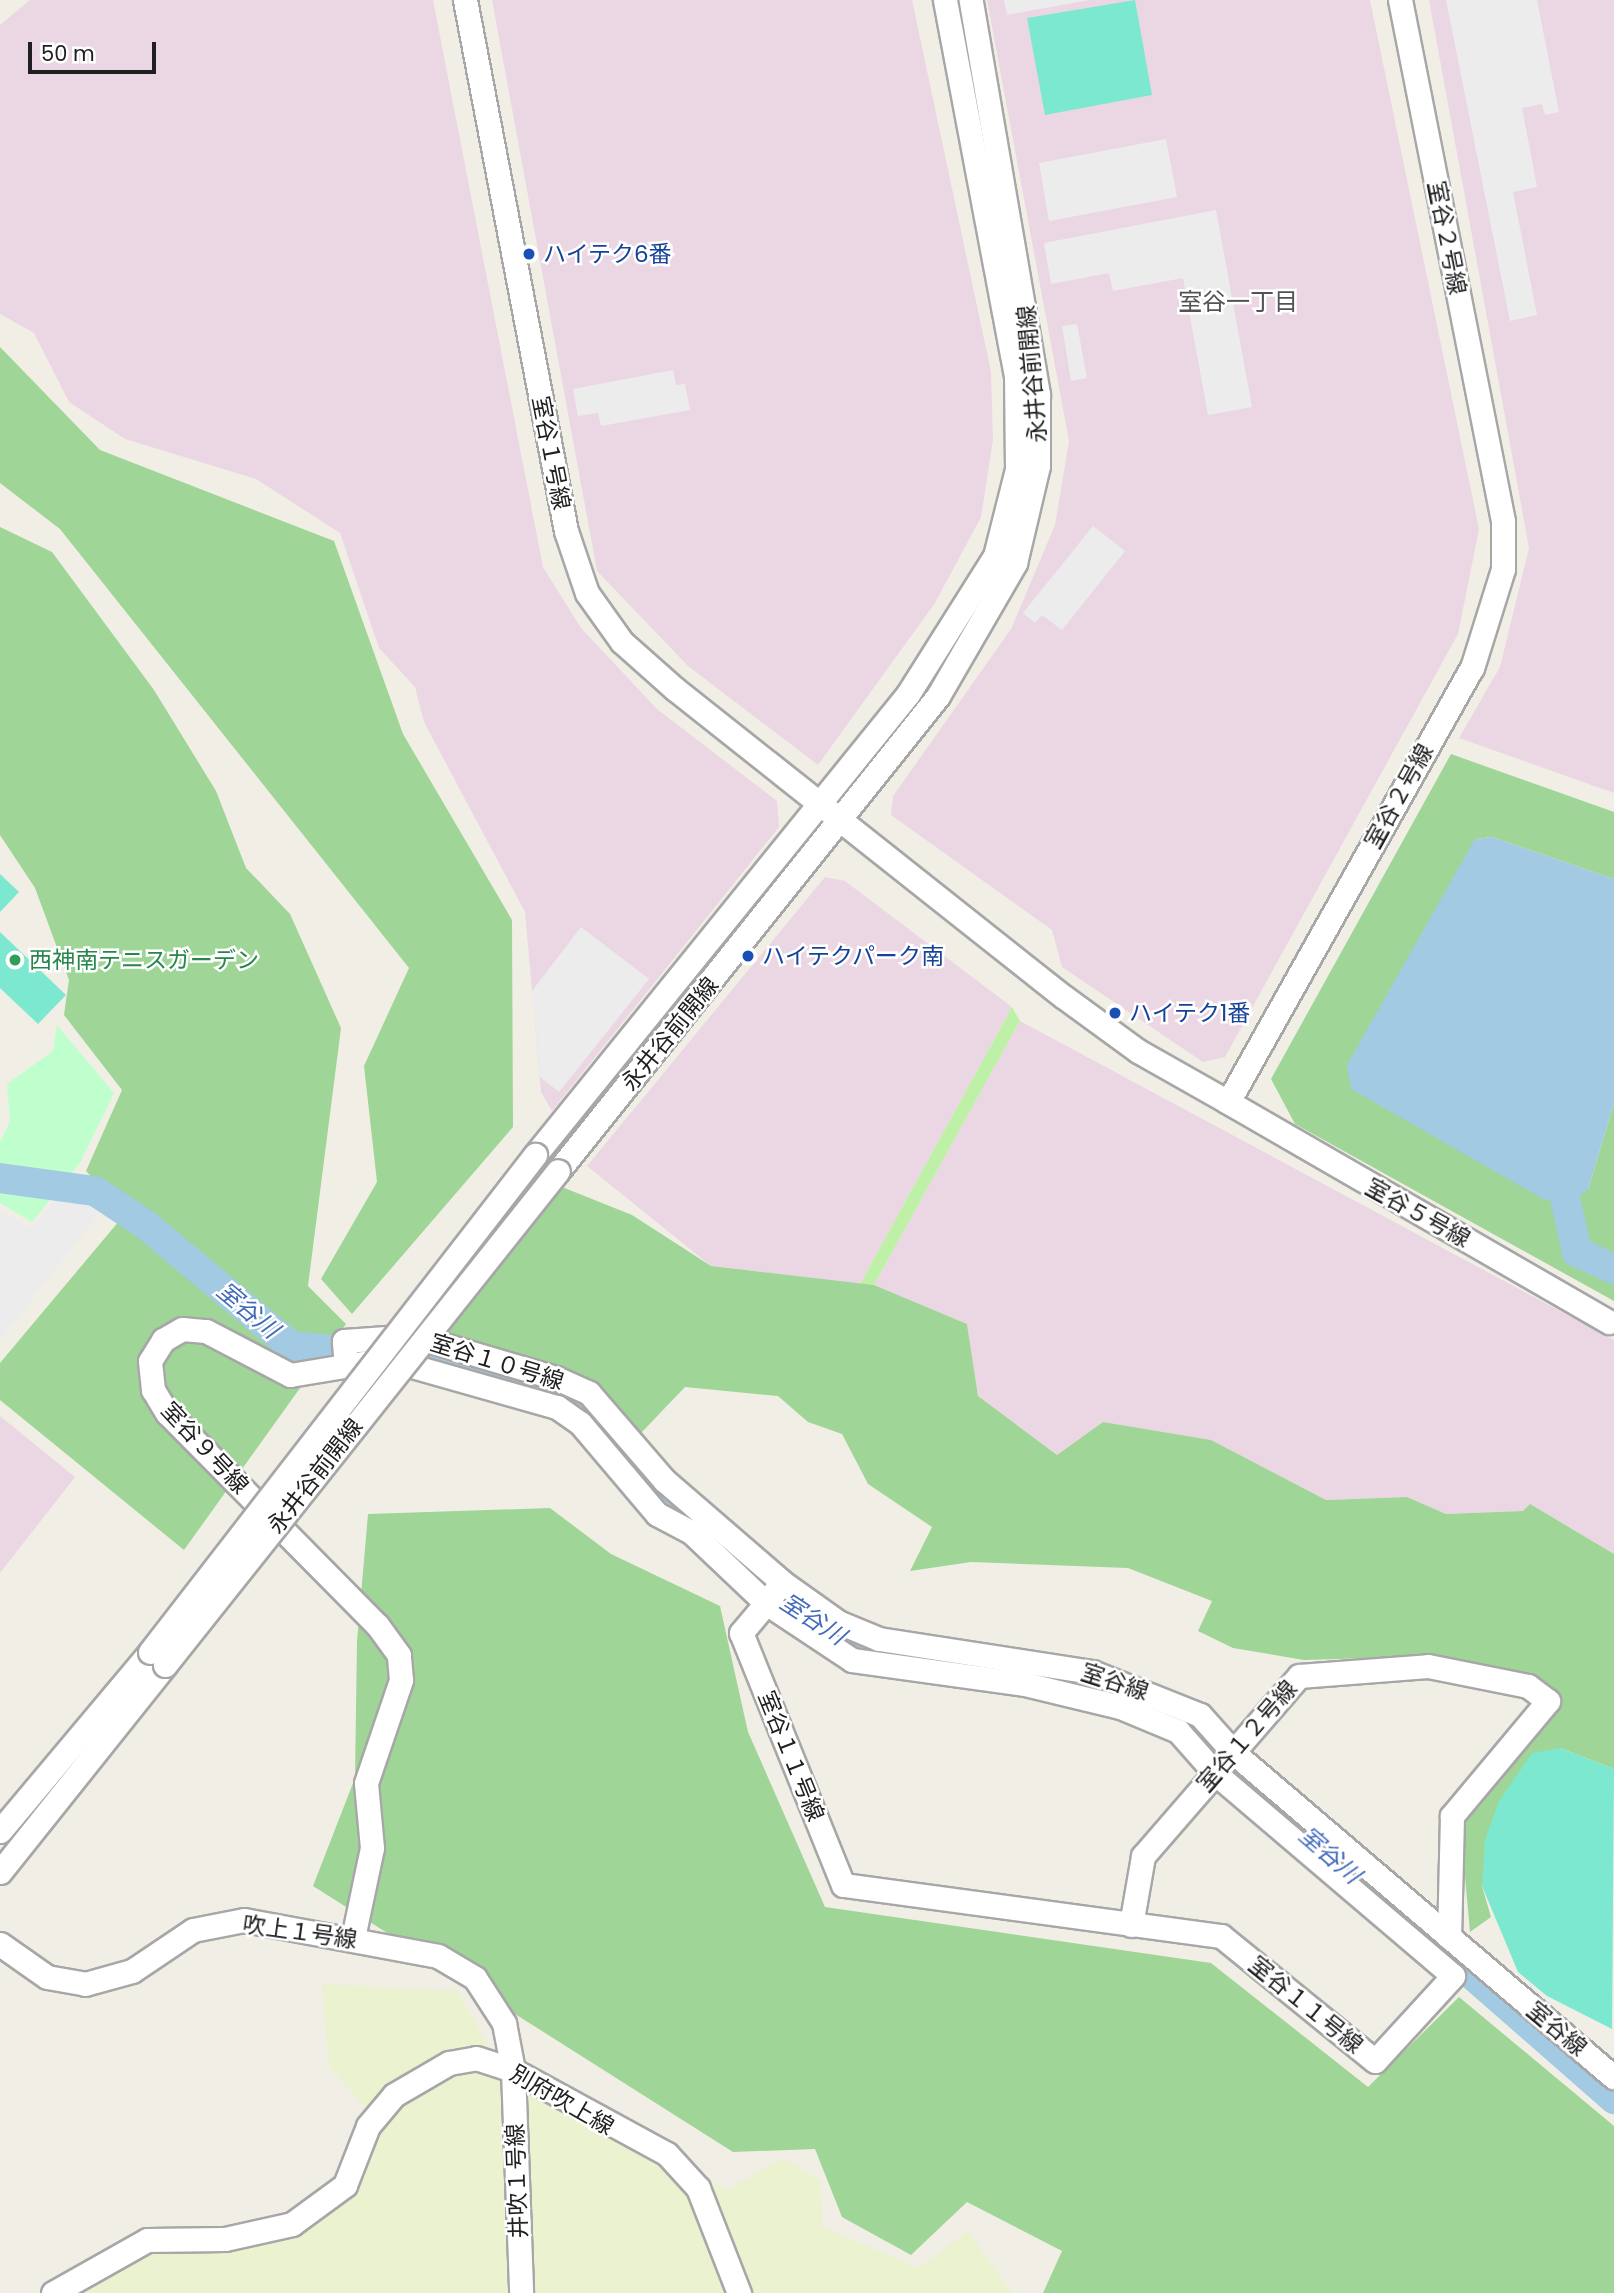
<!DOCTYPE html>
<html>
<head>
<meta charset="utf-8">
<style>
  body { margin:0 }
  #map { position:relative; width:1614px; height:2293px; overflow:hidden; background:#f1efe5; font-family:Poppins,"Noto Sans JP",sans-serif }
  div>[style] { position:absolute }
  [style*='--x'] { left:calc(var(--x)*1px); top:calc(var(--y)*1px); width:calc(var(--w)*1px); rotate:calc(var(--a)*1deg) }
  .industrial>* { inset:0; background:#ebd7e4 }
  .farmland>* { inset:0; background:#eaf2cf }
  .grass>* { inset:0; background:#bff0a7 }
  .forest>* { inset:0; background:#9fd596 }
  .park>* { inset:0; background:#bfffce }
  .pitch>* { inset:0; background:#7ce8cf }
  .parking>* { inset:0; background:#ececec }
  .water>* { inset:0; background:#a2cae3 }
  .river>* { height:30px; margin:-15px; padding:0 15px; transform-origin:15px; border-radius:15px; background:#a2cae3 }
  .roads { filter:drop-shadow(2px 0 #a7a7a7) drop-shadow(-2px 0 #a7a7a7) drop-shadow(0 2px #a7a7a7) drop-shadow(0 -2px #a7a7a7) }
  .minor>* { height:23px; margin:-11.5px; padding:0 11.5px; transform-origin:11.5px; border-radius:11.5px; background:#fff }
  .bridges { filter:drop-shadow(2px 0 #a7a7a7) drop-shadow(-2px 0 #a7a7a7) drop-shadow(0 2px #a7a7a7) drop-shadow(0 -2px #a7a7a7) }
  .minor-bridge>* { height:23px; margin:-11.5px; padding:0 11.5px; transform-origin:11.5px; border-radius:11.5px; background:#fff }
  .dots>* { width:19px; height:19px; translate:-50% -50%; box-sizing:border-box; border:4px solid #fff; border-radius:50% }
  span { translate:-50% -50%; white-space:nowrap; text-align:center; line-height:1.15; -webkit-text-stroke:5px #fff; paint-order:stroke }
  .street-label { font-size:23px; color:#202020 }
  .transit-label { font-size:23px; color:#164399 }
  .left { translate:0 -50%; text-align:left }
  .leisure-label { font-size:23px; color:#27864d }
  .neighbourhood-label { font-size:24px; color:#535353 }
  .water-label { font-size:24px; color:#426bba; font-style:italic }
  .scale { position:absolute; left:28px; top:42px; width:128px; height:32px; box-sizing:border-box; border:4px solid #202020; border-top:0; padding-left:9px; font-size:21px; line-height:24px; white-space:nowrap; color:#202020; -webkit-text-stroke:5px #fff; paint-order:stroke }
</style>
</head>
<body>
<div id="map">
  <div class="industrial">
    <div style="clip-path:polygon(30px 0,433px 0,543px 567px,581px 628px,657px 709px,777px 801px,779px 827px,552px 1111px,541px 1092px,525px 912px,424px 722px,415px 687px,379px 648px,340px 533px,256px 479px,125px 439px,69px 402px,34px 333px,0 314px,0 25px)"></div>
    <div style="clip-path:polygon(492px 0,912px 0,991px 372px,993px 440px,981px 517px,935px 603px,818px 765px,688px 666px,597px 571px)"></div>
    <div style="clip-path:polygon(987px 0,1370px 0,1479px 529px,1458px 634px,1225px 1057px,1203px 1062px,1062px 967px,1052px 930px,891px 815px,893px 796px,1011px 629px,1055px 525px,1069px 441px)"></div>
    <div style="clip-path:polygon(1429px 0,1614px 0,1614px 793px,1459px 738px,1500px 667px,1529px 548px)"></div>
    <div style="clip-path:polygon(825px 877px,845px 881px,1012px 1007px,860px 1284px,711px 1266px,587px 1166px)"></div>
    <div style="clip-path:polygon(1020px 1021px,1614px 1340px,1614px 1554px,1531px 1505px,1524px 1511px,1446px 1514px,1407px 1497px,1326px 1500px,1211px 1440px,1103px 1422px,1057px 1455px,978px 1396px,967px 1324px,874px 1285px)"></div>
    <div style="clip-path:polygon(0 1416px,75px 1477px,0 1573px)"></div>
  </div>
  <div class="farmland">
    <div style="clip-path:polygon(322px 1984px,458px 1991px,488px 2046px,727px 2190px,783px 2158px,821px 2181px,822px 2227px,918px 2268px,968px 2231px,1012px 2293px,78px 2293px,140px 2254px,311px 2221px,385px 2129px,329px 2067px)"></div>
  </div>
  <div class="grass">
    <div style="clip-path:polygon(1012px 1007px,1020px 1021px,874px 1285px,860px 1284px)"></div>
  </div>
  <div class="forest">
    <div style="clip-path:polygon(0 347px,100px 450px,334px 541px,403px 734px,512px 920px,513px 1127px,352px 1314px,321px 1279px,377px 1182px,364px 1066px,409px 968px,60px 529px,0 483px)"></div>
    <div style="clip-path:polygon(0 527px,52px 552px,154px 690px,216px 791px,246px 868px,290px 914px,341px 1028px,308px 1286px,346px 1324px,184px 1550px,0 1400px,0 1363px,125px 1214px,86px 1171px,122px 1090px,64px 1015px,69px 980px,35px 888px,0 835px)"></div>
    <div style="clip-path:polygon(1451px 754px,1614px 812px,1614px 879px,1492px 837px,1475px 839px,1588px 1190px,1614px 1103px,1614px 1301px,1295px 1124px,1271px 1079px)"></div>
    <div style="clip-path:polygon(562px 1187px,632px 1215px,711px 1266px,874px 1285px,967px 1324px,978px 1396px,1057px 1455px,1103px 1422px,1211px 1440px,1326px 1500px,1407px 1497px,1446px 1514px,1523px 1511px,1530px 1504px,1614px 1554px,1614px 1769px,1560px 1748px,1482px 1886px,1491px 1917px,1470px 1932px,1460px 1821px,1558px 1697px,1530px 1674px,1439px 1656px,1304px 1660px,1233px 1648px,1198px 1631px,1212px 1601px,1128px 1568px,971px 1562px,910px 1571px,932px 1527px,868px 1484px,842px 1434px,808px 1422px,778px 1396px,685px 1387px,641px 1433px,590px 1381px,440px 1337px)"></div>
    <div style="clip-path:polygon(550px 1508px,611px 1554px,720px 1606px,748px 1732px,825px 1907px,1211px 1963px,1368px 2087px,1459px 1997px,1614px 2126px,1614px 2293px,1043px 2293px,1062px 2251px,967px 2202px,911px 2255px,842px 2217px,815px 2149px,733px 2152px,313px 1886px,355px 1778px,357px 1641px,368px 1514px)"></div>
  </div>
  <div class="park">
    <div style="clip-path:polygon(57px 1025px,114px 1093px,80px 1163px,32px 1222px,0 1203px,0 1142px,10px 1121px,7px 1084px,53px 1051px)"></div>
  </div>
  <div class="pitch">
    <div style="clip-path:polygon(1135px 0,1152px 95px,1045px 115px,1027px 18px)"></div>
    <div style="clip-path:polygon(0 874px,19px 892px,0 912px)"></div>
    <div style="clip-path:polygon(0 932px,66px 995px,38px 1024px,0 988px)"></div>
    <div style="clip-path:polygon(1560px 1748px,1614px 1769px,1612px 2029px,1547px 1996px,1518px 1972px,1482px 1886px,1485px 1840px,1499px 1801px,1532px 1753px)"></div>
  </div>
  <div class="parking">
    <div style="clip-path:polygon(1004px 0,1089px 0,1007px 15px)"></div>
    <div style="clip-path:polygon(1446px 0,1537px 0,1559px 112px,1545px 115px,1542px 104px,1522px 108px,1537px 187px,1513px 192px,1537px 315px,1510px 321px)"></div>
    <div style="clip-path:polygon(1166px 139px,1177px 197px,1049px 221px,1039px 163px)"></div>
    <div style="clip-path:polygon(1216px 210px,1252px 407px,1208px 415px,1183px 278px,1113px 291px,1109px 273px,1051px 284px,1044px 243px)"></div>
    <div style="clip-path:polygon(1077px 324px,1087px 378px,1071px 381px,1062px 326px)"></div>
    <div style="clip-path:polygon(673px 370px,676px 385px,685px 384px,690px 410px,601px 426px,598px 413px,578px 416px,573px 389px)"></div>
    <div style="clip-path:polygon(1093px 526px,1125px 551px,1062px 630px,1042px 615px,1035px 623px,1023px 613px)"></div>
    <div style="clip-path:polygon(581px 927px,649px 979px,559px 1092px,540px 1077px,532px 991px)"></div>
    <div style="clip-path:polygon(70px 1179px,105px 1206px,0 1340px,0 1210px,32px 1228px)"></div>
  </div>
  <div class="water">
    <div style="clip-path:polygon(1492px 837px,1614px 879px,1614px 1103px,1588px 1190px,1570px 1200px,1545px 1200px,1351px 1089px,1347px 1065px,1475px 839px)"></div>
  </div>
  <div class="river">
    <div style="--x:1558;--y:1167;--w:87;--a:77.4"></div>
    <div style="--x:1577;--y:1252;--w:41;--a:24.7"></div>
    <div style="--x:0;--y:1178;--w:96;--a:7.8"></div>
    <div style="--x:95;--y:1191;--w:61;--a:33.7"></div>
    <div style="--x:146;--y:1225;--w:189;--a:39.8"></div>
    <div style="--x:291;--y:1346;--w:173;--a:6"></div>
    <div style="--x:463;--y:1364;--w:127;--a:18.9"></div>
    <div style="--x:583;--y:1405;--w:102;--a:49.8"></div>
    <div style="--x:649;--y:1483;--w:55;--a:39.1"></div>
    <div style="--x:750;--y:1574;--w:115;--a:35.8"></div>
    <div style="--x:843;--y:1641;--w:42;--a:22.3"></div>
    <div style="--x:882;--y:1657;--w:167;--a:6.2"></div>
    <div style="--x:1048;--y:1675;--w:76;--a:16"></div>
    <div style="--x:1121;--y:1696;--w:72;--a:23.7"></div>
    <div style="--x:1187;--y:1725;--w:568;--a:41.21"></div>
  </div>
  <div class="roads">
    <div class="minor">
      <div style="--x:465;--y:0;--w:541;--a:79.23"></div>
      <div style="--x:566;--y:531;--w:65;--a:71.3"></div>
      <div style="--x:587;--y:593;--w:60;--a:54.5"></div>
      <div style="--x:622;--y:642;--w:71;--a:41.6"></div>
      <div style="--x:675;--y:689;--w:496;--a:38.4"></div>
      <div style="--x:1064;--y:997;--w:92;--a:36.1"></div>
      <div style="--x:1138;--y:1051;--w:103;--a:29.5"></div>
      <div style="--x:1228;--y:1102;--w:498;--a:-60.7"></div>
      <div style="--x:1472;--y:668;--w:104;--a:-72.6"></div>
      <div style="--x:1503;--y:569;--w:48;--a:-90"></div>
      <div style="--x:1503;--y:521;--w:531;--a:-101.18"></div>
      <div style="--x:1228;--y:1102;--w:440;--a:30"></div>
      <div style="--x:535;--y:1155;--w:593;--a:-51.02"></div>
      <div style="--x:908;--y:694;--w:163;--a:-57.8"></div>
      <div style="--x:995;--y:556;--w:90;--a:-75.8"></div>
      <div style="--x:1017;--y:469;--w:93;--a:-90.6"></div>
      <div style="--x:1016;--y:376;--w:383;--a:-100.7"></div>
      <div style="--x:558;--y:1171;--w:608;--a:-51.34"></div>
      <div style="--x:938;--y:696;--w:154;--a:-59.9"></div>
      <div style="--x:1015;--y:563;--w:100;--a:-76.7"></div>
      <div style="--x:1038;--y:466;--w:72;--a:-90"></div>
      <div style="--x:1038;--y:394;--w:400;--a:-99.7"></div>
      <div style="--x:346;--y:1366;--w:25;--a:-95"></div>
      <div style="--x:344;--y:1341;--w:70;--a:-4.1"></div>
      <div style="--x:414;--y:1336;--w:148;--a:16.5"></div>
      <div style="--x:556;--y:1378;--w:36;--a:24"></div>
      <div style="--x:589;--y:1393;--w:115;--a:49.2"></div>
      <div style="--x:664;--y:1480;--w:156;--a:40.8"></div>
      <div style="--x:782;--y:1582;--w:69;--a:35.5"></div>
      <div style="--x:838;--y:1622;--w:44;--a:22.5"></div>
      <div style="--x:879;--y:1639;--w:216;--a:8.8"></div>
      <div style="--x:1092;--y:1672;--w:116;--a:21.7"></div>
      <div style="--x:1200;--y:1715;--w:51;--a:48.2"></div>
      <div style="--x:1234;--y:1753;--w:499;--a:40.5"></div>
      <div style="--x:0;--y:1831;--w:234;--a:-50"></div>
      <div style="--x:0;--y:1872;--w:265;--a:-51.4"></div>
      <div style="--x:1131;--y:1925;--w:70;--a:-80.1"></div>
      <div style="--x:1143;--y:1856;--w:238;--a:-49.1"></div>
      <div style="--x:1299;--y:1676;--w:129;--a:-4.4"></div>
      <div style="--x:1428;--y:1666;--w:102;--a:11.3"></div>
      <div style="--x:1528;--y:1686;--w:25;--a:37"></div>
      <div style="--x:1548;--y:1701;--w:150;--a:129.9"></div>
      <div style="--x:1452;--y:1816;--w:121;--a:91.4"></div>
      <div style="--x:353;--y:1938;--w:92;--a:-78.1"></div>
      <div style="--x:372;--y:1848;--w:65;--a:-95.3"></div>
      <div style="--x:366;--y:1783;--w:109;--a:-71.2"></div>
      <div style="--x:401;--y:1680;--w:25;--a:-95"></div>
      <div style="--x:399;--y:1655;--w:37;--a:-126"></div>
      <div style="--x:377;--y:1625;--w:298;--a:-134.7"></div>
      <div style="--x:167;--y:1413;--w:27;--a:-121"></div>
      <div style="--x:153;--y:1390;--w:29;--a:-96"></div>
      <div style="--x:150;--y:1361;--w:25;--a:-58"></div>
      <div style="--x:163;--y:1340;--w:22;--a:-30"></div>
      <div style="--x:182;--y:1329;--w:24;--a:5"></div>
      <div style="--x:206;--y:1331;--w:95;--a:27.6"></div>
      <div style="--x:290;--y:1375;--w:98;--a:-9.4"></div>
      <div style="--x:387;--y:1359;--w:177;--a:15.8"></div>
      <div style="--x:557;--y:1407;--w:28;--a:35"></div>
      <div style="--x:580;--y:1423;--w:119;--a:49.8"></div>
      <div style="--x:657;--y:1514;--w:38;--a:28"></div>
      <div style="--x:691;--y:1532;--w:103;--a:43.4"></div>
      <div style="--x:766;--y:1603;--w:103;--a:33.5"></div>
      <div style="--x:852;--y:1660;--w:175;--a:7.9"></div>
      <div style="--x:1025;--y:1684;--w:98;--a:13.6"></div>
      <div style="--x:1120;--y:1707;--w:63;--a:22.5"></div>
      <div style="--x:1178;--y:1731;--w:57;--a:48.5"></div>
      <div style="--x:1216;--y:1774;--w:311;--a:40.4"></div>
      <div style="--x:1453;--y:1976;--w:115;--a:132.5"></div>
      <div style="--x:1375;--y:2061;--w:198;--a:-140.9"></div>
      <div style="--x:1221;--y:1936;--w:381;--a:-172.3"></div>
      <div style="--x:843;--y:1885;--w:272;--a:-112"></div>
      <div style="--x:741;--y:1633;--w:39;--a:-50"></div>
      <div style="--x:766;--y:1603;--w:26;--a:-53"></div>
      <div style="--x:0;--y:1944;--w:57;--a:35.1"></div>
      <div style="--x:47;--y:1977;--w:39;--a:10"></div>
      <div style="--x:85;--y:1984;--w:49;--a:-15.5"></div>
      <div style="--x:132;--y:1971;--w:73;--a:-33.9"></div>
      <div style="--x:193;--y:1930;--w:52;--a:-11.1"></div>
      <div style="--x:244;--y:1920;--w:197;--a:10.5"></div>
      <div style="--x:438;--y:1956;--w:43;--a:30.7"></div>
      <div style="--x:475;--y:1978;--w:54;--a:57.2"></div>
      <div style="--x:504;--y:2023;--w:48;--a:79.2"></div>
      <div style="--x:513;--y:2070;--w:223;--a:87.9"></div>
      <div style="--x:53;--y:2293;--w:108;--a:-29.4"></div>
      <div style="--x:147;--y:2240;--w:78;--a:-0.7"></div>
      <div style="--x:225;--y:2239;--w:69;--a:-12.6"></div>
      <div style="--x:292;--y:2224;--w:66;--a:-36.3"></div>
      <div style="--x:345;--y:2185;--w:63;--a:-68.7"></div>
      <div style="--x:368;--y:2126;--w:40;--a:-50"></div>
      <div style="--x:394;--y:2095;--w:64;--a:-30.2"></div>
      <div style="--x:449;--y:2063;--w:27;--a:-10"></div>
      <div style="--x:476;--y:2058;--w:39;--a:18"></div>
      <div style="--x:513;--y:2070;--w:175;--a:28.6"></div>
      <div style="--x:667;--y:2154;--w:46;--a:47.6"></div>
      <div style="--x:698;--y:2188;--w:113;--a:68.7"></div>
    </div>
  </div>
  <div class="bridges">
    <div class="minor-bridge">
      <div style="--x:150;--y:1652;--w:629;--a:-52.24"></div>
      <div style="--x:165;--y:1665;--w:631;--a:-51.5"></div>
    </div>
  </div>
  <div class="dots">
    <div style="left:529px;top:254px;background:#1a4fb4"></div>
    <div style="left:748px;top:956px;background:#1a4fb4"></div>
    <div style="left:15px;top:960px;background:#2e9e5b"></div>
    <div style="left:1115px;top:1013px;background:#1a4fb4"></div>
  </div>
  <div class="street-label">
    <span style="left:1447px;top:238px;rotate:79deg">室谷２号線</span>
    <span style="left:1032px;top:374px;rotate:-95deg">永井谷前開線</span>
    <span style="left:551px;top:453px;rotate:79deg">室谷１号線</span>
    <span style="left:1399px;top:796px;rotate:-61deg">室谷２号線</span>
    <span style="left:670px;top:1034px;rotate:-51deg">永井谷前開線</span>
    <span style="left:1418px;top:1213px;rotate:29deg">室谷５号線</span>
    <span style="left:497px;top:1362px;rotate:17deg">室谷１０号線</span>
    <span style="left:205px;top:1448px;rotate:47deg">室谷９号線</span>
    <span style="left:315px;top:1476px;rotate:-52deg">永井谷前開線</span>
    <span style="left:1115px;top:1682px;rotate:18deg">室谷線</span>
    <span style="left:1247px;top:1736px;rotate:-49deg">室谷１２号線</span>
    <span style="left:791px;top:1756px;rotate:68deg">室谷１１号線</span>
    <span style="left:300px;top:1932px;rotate:8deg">吹上１号線</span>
    <span style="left:1306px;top:2005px;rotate:39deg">室谷１１号線</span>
    <span style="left:1557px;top:2029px;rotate:40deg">室谷線</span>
    <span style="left:562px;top:2100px;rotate:30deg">別府吹上線</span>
    <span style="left:517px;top:2181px;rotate:-92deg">井吹１号線</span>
  </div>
  <div class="transit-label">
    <span class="left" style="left:543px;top:254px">ハイテク6番</span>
    <span class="left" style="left:762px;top:956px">ハイテクパーク南</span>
    <span class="left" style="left:1129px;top:1013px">ハイテク1番</span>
  </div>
  <div class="leisure-label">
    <span class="left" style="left:29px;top:960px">西神南テニスガーデン</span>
  </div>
  <div class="neighbourhood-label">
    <span style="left:1238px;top:302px">室谷一丁目</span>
  </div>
  <div class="water-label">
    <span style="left:248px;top:1310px;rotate:40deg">室谷川</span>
    <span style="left:813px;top:1619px;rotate:33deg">室谷川</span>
    <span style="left:1330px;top:1855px;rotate:41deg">室谷川</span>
  </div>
  <div class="scale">50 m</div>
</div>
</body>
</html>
